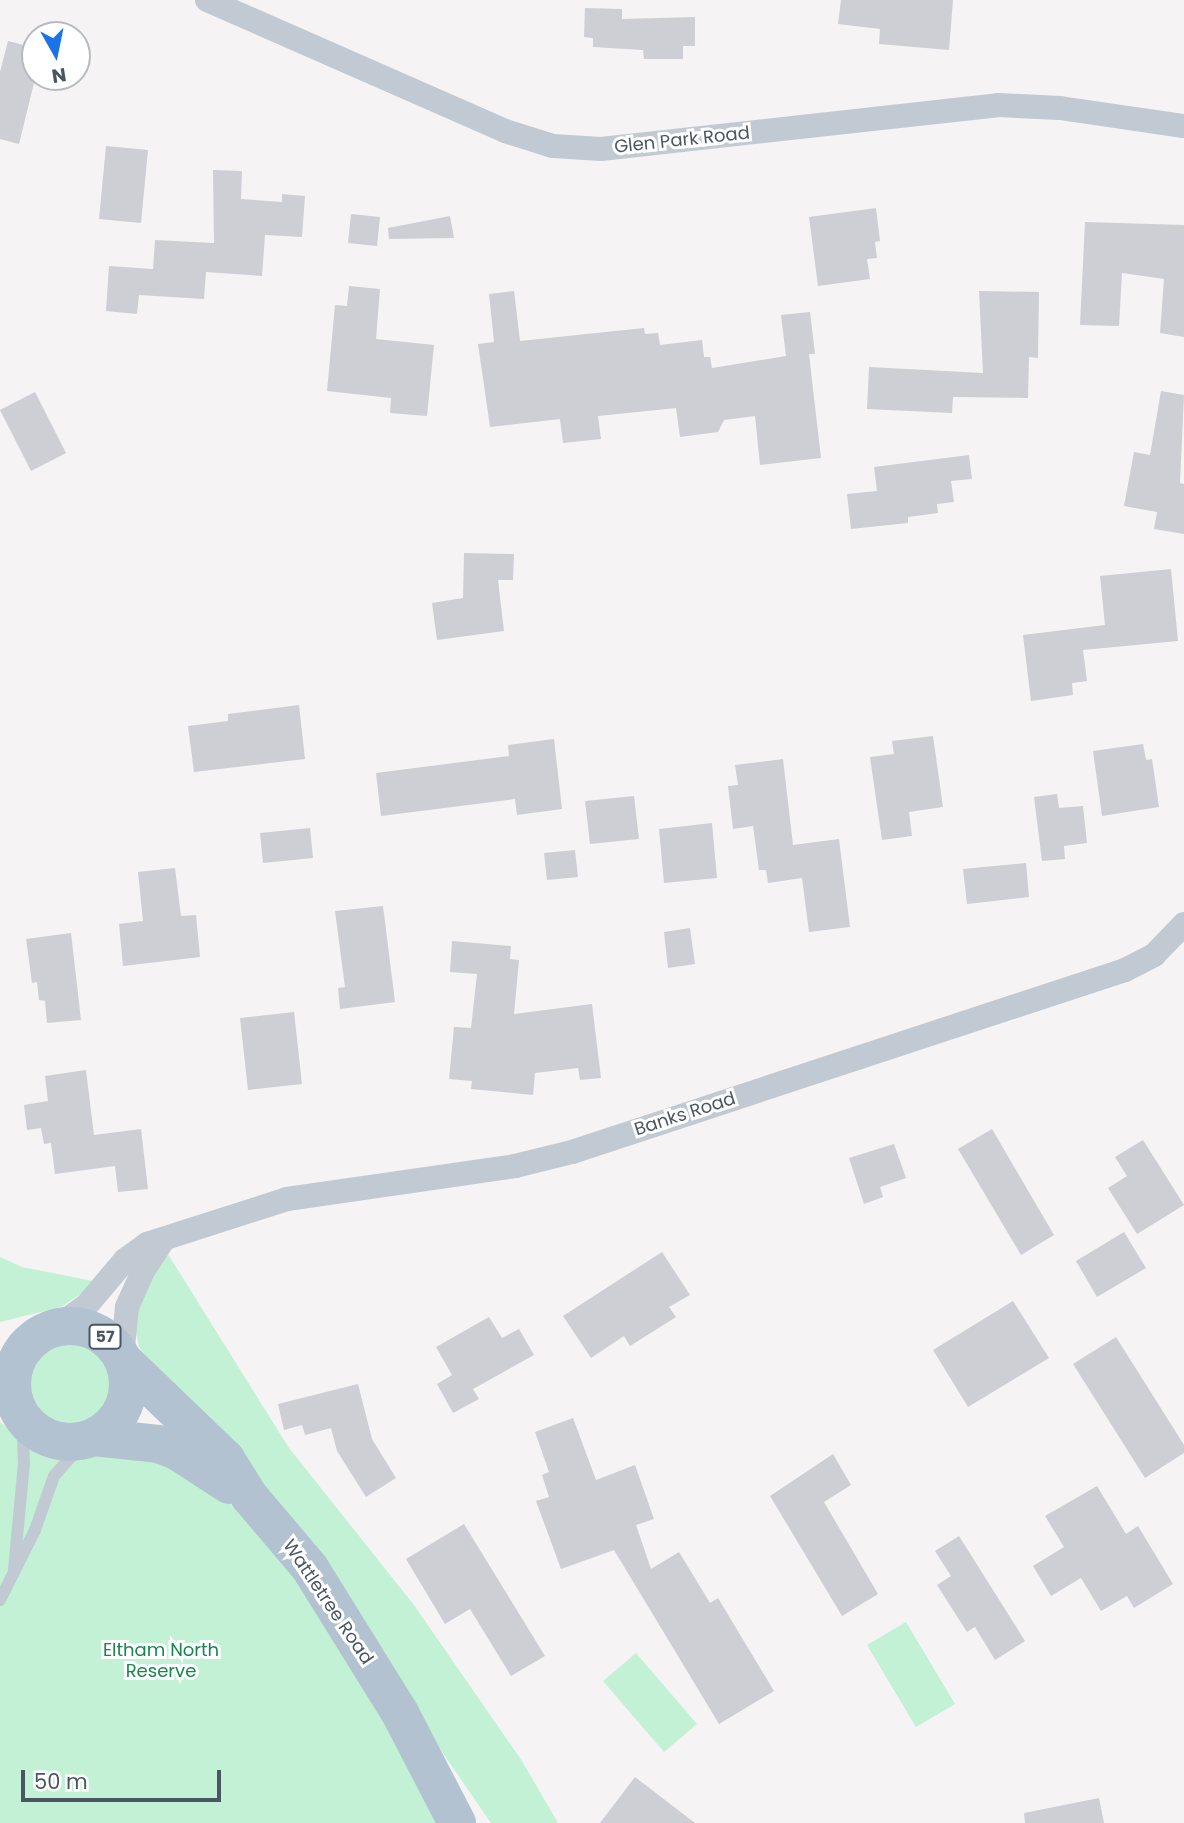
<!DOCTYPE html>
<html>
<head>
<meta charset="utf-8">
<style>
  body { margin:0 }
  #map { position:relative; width:1184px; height:1823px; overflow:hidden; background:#f5f3f3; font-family:Poppins,sans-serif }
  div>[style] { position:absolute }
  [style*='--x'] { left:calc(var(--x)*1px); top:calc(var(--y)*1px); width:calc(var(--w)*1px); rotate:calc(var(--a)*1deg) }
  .green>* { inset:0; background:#c3f1d5 }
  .round { border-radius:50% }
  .building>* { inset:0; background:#cdcfd5 }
  .lane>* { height:12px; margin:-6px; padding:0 6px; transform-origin:6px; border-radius:6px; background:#c1cad2 }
  .street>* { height:24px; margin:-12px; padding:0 12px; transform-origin:12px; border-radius:12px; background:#c1cad2 }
  .primary>* { height:38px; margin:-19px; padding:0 19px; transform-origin:19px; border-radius:19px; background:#b3c2d1 }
  .primary>.ring { margin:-19px; padding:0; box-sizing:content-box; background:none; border:38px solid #b3c2d1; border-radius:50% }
  span { translate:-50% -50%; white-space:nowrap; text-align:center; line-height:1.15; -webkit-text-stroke:6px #fff; paint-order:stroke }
  .shield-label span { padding:2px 5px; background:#fff; border:2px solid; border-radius:5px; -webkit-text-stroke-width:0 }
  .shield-label { font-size:16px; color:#4a5661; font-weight:700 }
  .street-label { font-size:18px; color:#4a5661 }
  .park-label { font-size:18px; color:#17864f }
  .north { position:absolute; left:21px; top:21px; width:70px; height:70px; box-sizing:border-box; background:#fff; border:2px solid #b7bbc0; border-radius:50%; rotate:171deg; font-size:19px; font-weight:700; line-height:28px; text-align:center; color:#4a5661 }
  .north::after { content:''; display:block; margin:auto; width:24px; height:32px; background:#1a73e8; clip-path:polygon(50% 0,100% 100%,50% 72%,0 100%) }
  .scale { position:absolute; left:21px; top:1770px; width:200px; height:32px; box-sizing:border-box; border:4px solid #4a5661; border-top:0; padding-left:9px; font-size:21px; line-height:24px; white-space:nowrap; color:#4a5661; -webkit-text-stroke:5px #fff; paint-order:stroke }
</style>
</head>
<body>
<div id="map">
  <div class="green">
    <div style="clip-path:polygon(166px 1251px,289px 1448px,414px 1605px,522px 1761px,558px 1823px,491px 1823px,409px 1704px,139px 1347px,133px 1317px)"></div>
    <div style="clip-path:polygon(0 1257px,22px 1267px,98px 1282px,61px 1307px,0 1322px)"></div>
    <div class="round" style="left:30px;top:1344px;width:80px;height:80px"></div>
    <div style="clip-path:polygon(0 1422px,32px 1448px,61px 1459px,104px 1451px,147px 1452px,228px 1501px,308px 1589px,444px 1823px,0 1823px)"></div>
    <div style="clip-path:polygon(906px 1622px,955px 1704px,916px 1727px,867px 1645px)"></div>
    <div style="clip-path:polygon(636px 1653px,697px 1724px,664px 1752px,603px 1681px)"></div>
  </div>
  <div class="building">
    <div style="clip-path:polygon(841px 0,953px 0,949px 50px,879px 44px,880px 29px,838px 24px)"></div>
    <div style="clip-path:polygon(585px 8px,622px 9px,622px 19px,695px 17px,695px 46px,683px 46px,683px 59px,644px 59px,643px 50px,593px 47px,593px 38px,584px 37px)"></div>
    <div style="clip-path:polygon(8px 41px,35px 48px,35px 79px,19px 144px,0 139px,0 72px)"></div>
    <div style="clip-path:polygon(106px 146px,148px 150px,141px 223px,99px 219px)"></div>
    <div style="clip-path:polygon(213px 170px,242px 171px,241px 199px,282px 202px,282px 194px,305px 196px,302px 237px,265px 235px,262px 276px,206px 272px,204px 299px,139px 295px,137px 314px,106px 311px,109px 266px,153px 269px,155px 240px,214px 243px)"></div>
    <div style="clip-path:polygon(876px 208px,880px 241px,875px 242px,877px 258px,867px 259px,870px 279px,818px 286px,809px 217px)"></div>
    <div style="clip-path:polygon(351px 214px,380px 217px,377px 246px,348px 243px)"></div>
    <div style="clip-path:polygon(450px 216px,454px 238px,389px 239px,388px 228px)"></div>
    <div style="clip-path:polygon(1085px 222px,1184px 225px,1184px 337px,1160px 333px,1164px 279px,1122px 273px,1119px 326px,1080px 325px)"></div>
    <div style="clip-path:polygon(349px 286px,380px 289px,376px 339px,434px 345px,427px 416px,390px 413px,391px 398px,327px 391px,335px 305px,347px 306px)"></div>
    <div style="clip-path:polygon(514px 291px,520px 341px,644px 328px,645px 334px,658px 333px,660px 345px,702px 340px,704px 357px,710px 357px,712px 368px,786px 356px,781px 315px,810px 312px,815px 354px,809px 354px,821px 458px,760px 465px,755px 416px,724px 420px,718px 432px,680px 437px,676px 408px,598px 416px,601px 439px,563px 443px,560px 419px,490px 427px,478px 344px,494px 342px,489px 294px)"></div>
    <div style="clip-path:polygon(979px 291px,1039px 292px,1038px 358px,1029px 357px,1028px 398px,953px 397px,952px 413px,867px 409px,869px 367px,983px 373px)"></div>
    <div style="clip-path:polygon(1161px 391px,1184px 395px,1180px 483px,1184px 484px,1184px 534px,1154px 529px,1157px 512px,1124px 506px,1134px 452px,1150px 455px)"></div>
    <div style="clip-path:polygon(35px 392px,66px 453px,31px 471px,0 410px)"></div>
    <div style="clip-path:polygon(969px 455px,972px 479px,951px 481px,954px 502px,937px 504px,938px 513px,908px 517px,908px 523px,851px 529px,847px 494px,877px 491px,874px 467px)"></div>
    <div style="clip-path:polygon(464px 553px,514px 554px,513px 580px,498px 580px,504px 631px,437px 640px,432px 603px,463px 598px)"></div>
    <div style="clip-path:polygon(1171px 569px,1178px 641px,1083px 650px,1087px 681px,1072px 683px,1073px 695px,1031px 701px,1023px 635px,1105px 625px,1100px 576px)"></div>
    <div style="clip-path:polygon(299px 705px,305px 759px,194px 772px,188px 726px,228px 721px,228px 714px)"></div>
    <div style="clip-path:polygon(933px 736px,943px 807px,909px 812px,912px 836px,882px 840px,870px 757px,894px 754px,892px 741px)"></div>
    <div style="clip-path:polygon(554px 739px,562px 809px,517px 815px,515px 799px,381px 816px,376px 773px,509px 756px,508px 745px)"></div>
    <div style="clip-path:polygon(1143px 744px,1146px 760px,1152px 759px,1159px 807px,1102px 816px,1093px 751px)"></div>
    <div style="clip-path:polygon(783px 759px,793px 845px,839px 839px,850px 927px,809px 932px,802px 878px,768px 883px,766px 870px,759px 870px,753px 826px,733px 829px,728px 786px,738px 785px,735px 765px)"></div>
    <div style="clip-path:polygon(1057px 794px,1059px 808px,1083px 806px,1087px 843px,1064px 846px,1065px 859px,1042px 861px,1034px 797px)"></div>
    <div style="clip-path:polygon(634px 796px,639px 839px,590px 844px,585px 801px)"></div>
    <div style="clip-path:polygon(712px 823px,717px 878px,664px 883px,659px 829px)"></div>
    <div style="clip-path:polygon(310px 828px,313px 858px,263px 863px,260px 833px)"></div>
    <div style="clip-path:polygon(575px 850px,578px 877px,547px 880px,544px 853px)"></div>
    <div style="clip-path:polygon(1026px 863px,1029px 897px,967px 904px,963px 869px)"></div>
    <div style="clip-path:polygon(175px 868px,181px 916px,196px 915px,200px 957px,123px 966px,119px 924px,143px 921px,138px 872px)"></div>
    <div style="clip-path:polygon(383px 906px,395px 1002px,340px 1009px,338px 988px,345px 987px,335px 911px)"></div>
    <div style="clip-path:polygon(690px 928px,695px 964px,668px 968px,664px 932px)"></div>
    <div style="clip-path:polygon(71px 933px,81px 1020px,47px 1023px,45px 1001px,39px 1000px,37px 982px,32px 983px,26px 939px)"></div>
    <div style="clip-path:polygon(452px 941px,511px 946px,510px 959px,519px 960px,514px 1014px,592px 1004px,601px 1078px,580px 1080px,578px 1068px,535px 1073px,533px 1095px,471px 1089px,472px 1081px,449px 1079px,454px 1027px,471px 1028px,477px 974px,450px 972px)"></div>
    <div style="clip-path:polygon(294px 1012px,302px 1084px,248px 1090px,240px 1018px)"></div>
    <div style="clip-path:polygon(86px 1070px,94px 1135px,141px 1129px,148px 1189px,118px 1192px,115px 1166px,55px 1174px,51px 1143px,44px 1144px,41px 1128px,27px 1130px,24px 1105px,48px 1101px,45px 1076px)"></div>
    <div style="clip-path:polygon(992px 1129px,1054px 1235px,1021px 1255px,958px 1149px)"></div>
    <div style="clip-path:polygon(1143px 1140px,1184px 1205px,1137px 1234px,1108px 1188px,1127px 1176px,1115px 1157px)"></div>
    <div style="clip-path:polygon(894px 1144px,906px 1178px,880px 1187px,883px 1197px,864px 1204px,849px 1158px)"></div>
    <div style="clip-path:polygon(1124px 1232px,1146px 1268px,1097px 1297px,1076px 1261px)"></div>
    <div style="clip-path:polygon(662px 1252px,690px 1295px,669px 1307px,676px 1317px,630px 1346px,624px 1336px,591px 1358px,563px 1316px)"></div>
    <div style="clip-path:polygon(1013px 1301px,1049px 1358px,968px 1407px,933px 1350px)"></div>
    <div style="clip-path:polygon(489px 1317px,502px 1338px,519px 1329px,534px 1355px,473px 1389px,479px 1399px,453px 1413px,437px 1384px,452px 1375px,436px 1347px)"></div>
    <div style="clip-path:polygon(1116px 1337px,1184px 1445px,1184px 1453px,1145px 1478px,1073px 1364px)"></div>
    <div style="clip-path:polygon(358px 1384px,372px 1439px,396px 1478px,366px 1497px,337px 1451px,331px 1428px,305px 1435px,302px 1425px,284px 1430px,278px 1404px)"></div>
    <div style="clip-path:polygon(573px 1418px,596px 1480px,635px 1465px,654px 1519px,636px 1525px,651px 1569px,679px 1552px,710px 1603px,718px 1598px,774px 1691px,719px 1724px,614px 1550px,561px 1569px,536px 1501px,549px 1497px,542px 1475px,549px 1472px,535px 1432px)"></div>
    <div style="clip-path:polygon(833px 1454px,851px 1485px,824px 1502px,878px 1594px,842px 1616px,770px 1496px)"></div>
    <div style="clip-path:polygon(1097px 1486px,1126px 1534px,1138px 1526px,1173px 1584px,1134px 1608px,1127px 1596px,1101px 1611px,1081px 1578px,1051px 1596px,1033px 1566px,1064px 1547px,1045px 1516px)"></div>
    <div style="clip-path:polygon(464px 1524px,545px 1656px,511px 1676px,470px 1609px,445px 1624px,406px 1559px)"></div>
    <div style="clip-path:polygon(959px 1536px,1025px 1641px,995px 1660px,975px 1627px,967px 1632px,937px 1585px,951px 1576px,935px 1551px)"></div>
    <div style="clip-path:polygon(635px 1777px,695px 1823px,600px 1823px)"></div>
    <div style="clip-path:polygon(1099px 1798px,1104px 1823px,1025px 1823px,1024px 1813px)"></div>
  </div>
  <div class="lane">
    <div style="--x:14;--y:1569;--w:106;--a:-84.6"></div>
    <div style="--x:24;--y:1463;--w:45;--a:-92.5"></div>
    <div style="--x:0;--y:1600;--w:78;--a:-63.4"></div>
    <div style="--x:35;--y:1530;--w:57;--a:-70.6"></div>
    <div style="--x:54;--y:1476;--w:48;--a:-48.4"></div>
  </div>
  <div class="street">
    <div style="--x:207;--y:0;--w:326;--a:23.7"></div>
    <div style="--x:505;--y:131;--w:50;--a:17.4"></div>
    <div style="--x:553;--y:146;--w:48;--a:3.6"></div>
    <div style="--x:601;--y:149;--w:399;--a:-6.3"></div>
    <div style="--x:998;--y:105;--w:62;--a:2.8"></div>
    <div style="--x:1060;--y:108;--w:125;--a:8.3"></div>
    <div style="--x:58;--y:1326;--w:36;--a:-36"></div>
    <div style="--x:87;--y:1305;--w:59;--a:-49.8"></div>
    <div style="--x:125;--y:1260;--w:27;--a:-36"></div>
    <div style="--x:147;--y:1244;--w:147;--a:-17.8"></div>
    <div style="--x:287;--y:1199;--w:230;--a:-8.2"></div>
    <div style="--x:515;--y:1166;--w:59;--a:-13.8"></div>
    <div style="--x:572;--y:1152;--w:582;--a:-18.22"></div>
    <div style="--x:1125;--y:970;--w:33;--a:-27"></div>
    <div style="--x:1154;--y:955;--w:43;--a:-45.9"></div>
    <div style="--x:122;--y:1357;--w:50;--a:-84.3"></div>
    <div style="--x:127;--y:1307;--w:39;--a:-66"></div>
    <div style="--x:143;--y:1271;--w:37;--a:-57"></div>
  </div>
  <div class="primary">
    <div class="ring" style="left:12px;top:1326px;width:78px;height:78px"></div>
    <div style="--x:124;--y:1361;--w:141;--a:43.9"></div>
    <div style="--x:226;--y:1459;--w:44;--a:58.1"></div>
    <div style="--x:249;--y:1496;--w:94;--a:49.7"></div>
    <div style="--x:310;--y:1568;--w:171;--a:58.2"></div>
    <div style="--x:400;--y:1713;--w:124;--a:62.6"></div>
    <div style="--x:94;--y:1437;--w:64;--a:6.2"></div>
    <div style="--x:158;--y:1444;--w:20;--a:20"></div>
    <div style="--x:177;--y:1451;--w:62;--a:33.2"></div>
  </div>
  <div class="shield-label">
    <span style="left:105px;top:1337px">57</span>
  </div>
  <div class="street-label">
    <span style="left:682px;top:140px;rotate:-6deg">Glen Park Road</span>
    <span style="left:685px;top:1114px;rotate:-18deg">Banks Road</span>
    <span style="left:328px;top:1602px;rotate:56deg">Wattletree Road</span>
  </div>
  <div class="park-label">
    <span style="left:161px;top:1661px">Eltham North<br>Reserve</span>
  </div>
  <div class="north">N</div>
  <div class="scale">50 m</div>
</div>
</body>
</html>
